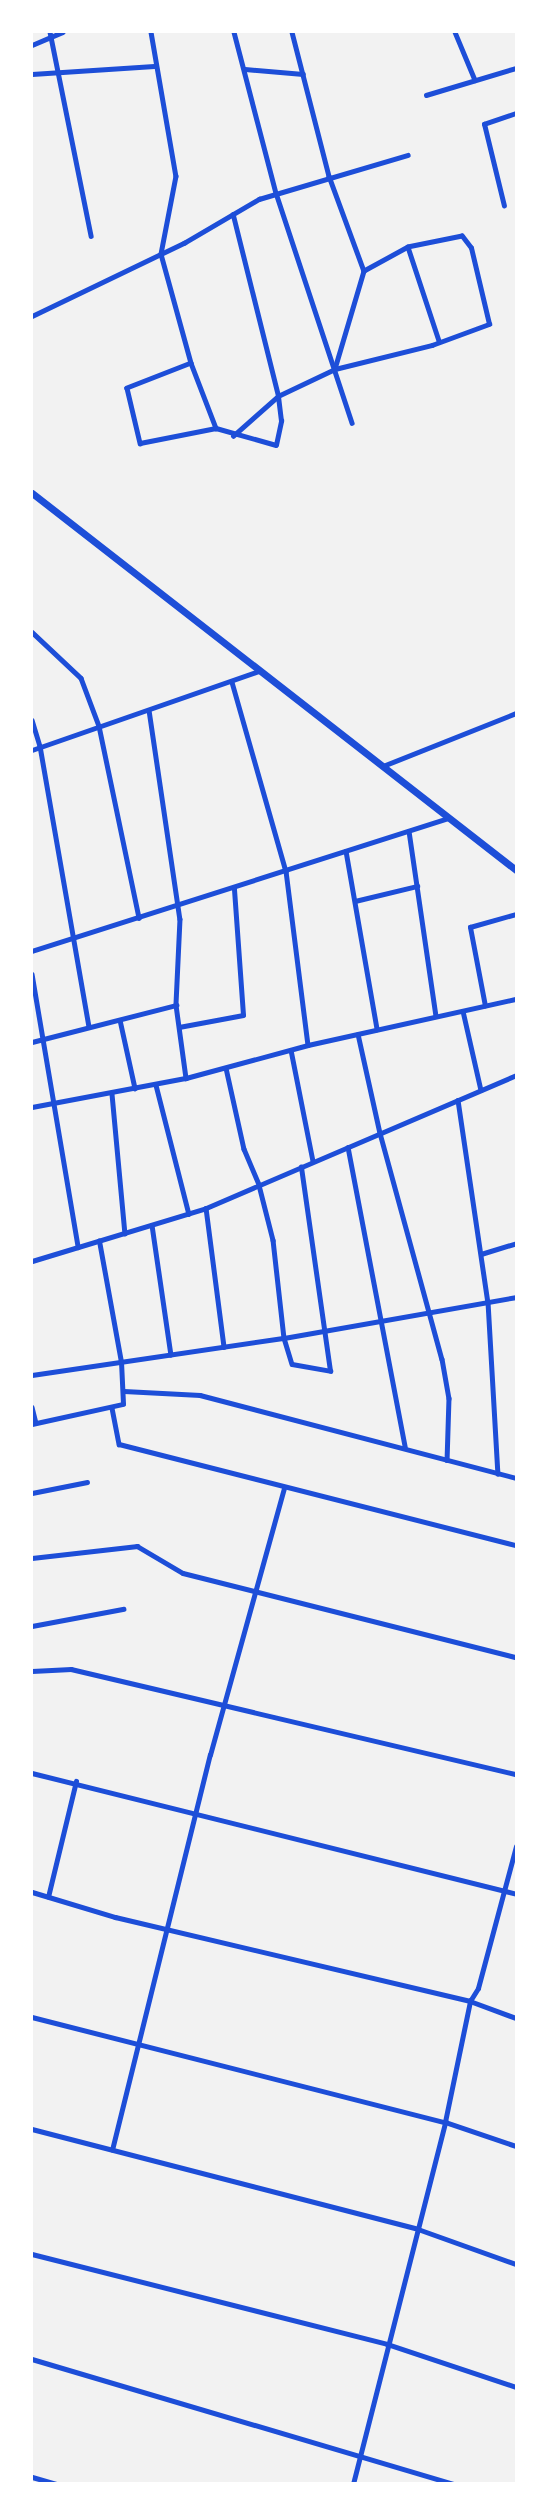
<!DOCTYPE html>
<html>
<head>
<meta charset="utf-8">
<style>
  body { margin:0 }
  #map { position:relative; width:548px; height:2515px; overflow:hidden; background:#f2f2f2; font-family:"Archivo Narrow",sans-serif }
  div>[style] { position:absolute }
  [style*='--x'] { left:calc(var(--x)*1px); top:calc(var(--y)*1px); width:calc(var(--w)*1px); rotate:calc(var(--a)*1deg) }
  .minor>* { height:4.5px; margin:-2.25px; padding:0 2.25px; transform-origin:2.25px; border-radius:2.25px; background:#1d4ed8 }
  .tertiary>* { height:5px; margin:-2.5px; padding:0 2.5px; transform-origin:2.5px; border-radius:2.5px; background:#1d4ed8 }
  .primary>* { height:7px; margin:-3.5px; padding:0 3.5px; transform-origin:3.5px; border-radius:3.5px; background:#1d4ed8 }
  span { translate:-50% -50%; white-space:nowrap; text-align:center; line-height:1.15; -webkit-text-stroke:5px #fff; paint-order:stroke }
  .frame { position:absolute; inset:0; border:33px solid #fff; pointer-events:none }
</style>
</head>
<body>
<div id="map">
  <div class="minor">
    <div style="--x:50;--y:32;--w:208;--a:78.6"></div>
    <div style="--x:151;--y:32;--w:146;--a:80.2"></div>
    <div style="--x:176;--y:176;--w:79;--a:100.9"></div>
    <div style="--x:161;--y:254;--w:113;--a:74.6"></div>
    <div style="--x:191;--y:363;--w:70;--a:69"></div>
    <div style="--x:234;--y:32;--w:166;--a:75.4"></div>
    <div style="--x:276;--y:193;--w:242;--a:71.7"></div>
    <div style="--x:292;--y:32;--w:149;--a:75.6"></div>
    <div style="--x:329;--y:176;--w:101;--a:69.8"></div>
    <div style="--x:364;--y:271;--w:102;--a:106.5"></div>
    <div style="--x:455;--y:32;--w:52;--a:67.4"></div>
    <div style="--x:32;--y:45;--w:33;--a:-23"></div>
    <div style="--x:245;--y:69;--w:58;--a:4.9"></div>
    <div style="--x:32;--y:74;--w:122;--a:-3.8"></div>
    <div style="--x:426;--y:95;--w:94;--a:-16.7"></div>
    <div style="--x:504;--y:206;--w:84;--a:-103.7"></div>
    <div style="--x:484;--y:124;--w:34;--a:-19"></div>
    <div style="--x:408;--y:247;--w:99;--a:71.7"></div>
    <div style="--x:32;--y:316;--w:169;--a:-25.7"></div>
    <div style="--x:184;--y:243;--w:87;--a:-30.4"></div>
    <div style="--x:259;--y:199;--w:155;--a:-16.5"></div>
    <div style="--x:191;--y:363;--w:69;--a:158.7"></div>
    <div style="--x:127;--y:388;--w:57;--a:76.7"></div>
    <div style="--x:140;--y:443;--w:77;--a:-11.2"></div>
    <div style="--x:216;--y:428;--w:62;--a:15.8"></div>
    <div style="--x:276;--y:445;--w:25;--a:-78"></div>
    <div style="--x:281;--y:421;--w:25;--a:-97"></div>
    <div style="--x:278;--y:396;--w:187;--a:-104"></div>
    <div style="--x:233;--y:436;--w:60;--a:-41.6"></div>
    <div style="--x:278;--y:396;--w:63;--a:-25.3"></div>
    <div style="--x:335;--y:369;--w:100;--a:-13.9"></div>
    <div style="--x:432;--y:345;--w:61;--a:-20.2"></div>
    <div style="--x:489;--y:324;--w:78;--a:-103.3"></div>
    <div style="--x:471;--y:248;--w:15;--a:-127"></div>
    <div style="--x:462;--y:236;--w:55;--a:168.5"></div>
    <div style="--x:408;--y:247;--w:50;--a:151.4"></div>
    <div style="--x:32;--y:632;--w:67;--a:43.2"></div>
    <div style="--x:81;--y:678;--w:51;--a:69.4"></div>
    <div style="--x:99;--y:726;--w:196;--a:78.2"></div>
    <div style="--x:232;--y:682;--w:197;--a:74.1"></div>
    <div style="--x:286;--y:871;--w:175;--a:82.8"></div>
    <div style="--x:149;--y:710;--w:211;--a:81.6"></div>
    <div style="--x:180;--y:919;--w:86;--a:92.7"></div>
    <div style="--x:176;--y:1005;--w:74;--a:82.2"></div>
    <div style="--x:32;--y:720;--w:27;--a:73"></div>
    <div style="--x:40;--y:746;--w:285;--a:80.1"></div>
    <div style="--x:32;--y:750;--w:240;--a:-19.2"></div>
    <div style="--x:383;--y:766;--w:143;--a:-21.7"></div>
    <div style="--x:409;--y:831;--w:187;--a:81.7"></div>
    <div style="--x:346;--y:851;--w:181;--a:80.1"></div>
    <div style="--x:355;--y:901;--w:64;--a:-13.6"></div>
    <div style="--x:32;--y:951;--w:437;--a:-17.7"></div>
    <div style="--x:32;--y:974;--w:277;--a:80.4"></div>
    <div style="--x:485;--y:1006;--w:80;--a:-100.8"></div>
    <div style="--x:470;--y:927;--w:48;--a:-15.8"></div>
    <div style="--x:463;--y:1011;--w:81;--a:77.2"></div>
    <div style="--x:120;--y:1020;--w:70;--a:77.6"></div>
    <div style="--x:179;--y:1027;--w:65;--a:-10.6"></div>
    <div style="--x:243;--y:1015;--w:127;--a:-94.1"></div>
    <div style="--x:358;--y:1034;--w:101;--a:77.5"></div>
    <div style="--x:380;--y:1133;--w:234;--a:74.7"></div>
    <div style="--x:442;--y:1359;--w:40;--a:80"></div>
    <div style="--x:449;--y:1398;--w:62;--a:91.8"></div>
    <div style="--x:32;--y:1042;--w:149;--a:-14.4"></div>
    <div style="--x:291;--y:1050;--w:113;--a:78.8"></div>
    <div style="--x:226;--y:1068;--w:83;--a:77.5"></div>
    <div style="--x:244;--y:1149;--w:39;--a:67"></div>
    <div style="--x:259;--y:1185;--w:57;--a:75.7"></div>
    <div style="--x:273;--y:1240;--w:99;--a:83.6"></div>
    <div style="--x:284;--y:1338;--w:27;--a:73"></div>
    <div style="--x:292;--y:1364;--w:39;--a:10"></div>
    <div style="--x:330;--y:1371;--w:206;--a:-98.1"></div>
    <div style="--x:156;--y:1085;--w:133;--a:75.7"></div>
    <div style="--x:112;--y:1094;--w:140;--a:84.7"></div>
    <div style="--x:458;--y:1100;--w:204;--a:81.6"></div>
    <div style="--x:488;--y:1302;--w:172;--a:86.7"></div>
    <div style="--x:32;--y:1107;--w:157;--a:-10.7"></div>
    <div style="--x:186;--y:1078;--w:126;--a:-15.1"></div>
    <div style="--x:308;--y:1045;--w:213;--a:-12.5"></div>
    <div style="--x:348;--y:1147;--w:305;--a:79.2"></div>
    <div style="--x:206;--y:1208;--w:140;--a:82.6"></div>
    <div style="--x:152;--y:1225;--w:131;--a:81.7"></div>
    <div style="--x:481;--y:1254;--w:37;--a:-17"></div>
    <div style="--x:32;--y:1375;--w:255;--a:-8.4"></div>
    <div style="--x:284;--y:1338;--w:236;--a:-10"></div>
    <div style="--x:124;--y:1391;--w:76;--a:3"></div>
    <div style="--x:200;--y:1395;--w:327;--a:14.7"></div>
    <div style="--x:32;--y:1407;--w:16;--a:76"></div>
    <div style="--x:112;--y:1408;--w:37;--a:79"></div>
    <div style="--x:119;--y:1444;--w:410;--a:14.3"></div>
    <div style="--x:32;--y:1424;--w:93;--a:-12.4"></div>
    <div style="--x:123;--y:1404;--w:42;--a:-92.7"></div>
    <div style="--x:121;--y:1362;--w:123;--a:-100.3"></div>
    <div style="--x:32;--y:1493;--w:56;--a:-11.3"></div>
    <div style="--x:32;--y:1558;--w:106;--a:-6.5"></div>
    <div style="--x:137;--y:1546;--w:53;--a:30.4"></div>
    <div style="--x:183;--y:1573;--w:343;--a:14.2"></div>
    <div style="--x:32;--y:1626;--w:93;--a:-10.6"></div>
    <div style="--x:32;--y:1671;--w:39;--a:-3"></div>
    <div style="--x:71;--y:1669;--w:457;--a:13.3"></div>
    <div style="--x:32;--y:1773;--w:499;--a:14"></div>
    <div style="--x:48;--y:1897;--w:119;--a:-76.4"></div>
    <div style="--x:32;--y:2017;--w:426;--a:14.3"></div>
    <div style="--x:445;--y:2122;--w:75;--a:18.7"></div>
    <div style="--x:32;--y:2129;--w:399;--a:14.5"></div>
    <div style="--x:418;--y:2229;--w:104;--a:19.7"></div>
    <div style="--x:112;--y:2150;--w:407;--a:-76.1"></div>
    <div style="--x:210;--y:1755;--w:277;--a:-74.5"></div>
    <div style="--x:32;--y:2254;--w:366;--a:14.2"></div>
    <div style="--x:387;--y:2344;--w:136;--a:18.4"></div>
    <div style="--x:32;--y:2359;--w:439;--a:16.5"></div>
    <div style="--x:353;--y:2484;--w:374;--a:-75.7"></div>
    <div style="--x:445;--y:2122;--w:124;--a:-78.3"></div>
    <div style="--x:470;--y:2001;--w:49;--a:20.3"></div>
  </div>
  <div class="tertiary">
    <div style="--x:32;--y:1261;--w:182;--a:-16.9"></div>
    <div style="--x:206;--y:1208;--w:337;--a:-23.2"></div>
    <div style="--x:32;--y:1892;--w:87;--a:16.8"></div>
    <div style="--x:115;--y:1917;--w:365;--a:13.3"></div>
    <div style="--x:470;--y:2001;--w:15;--a:-58"></div>
    <div style="--x:478;--y:1988;--w:147;--a:-75"></div>
    <div style="--x:32;--y:2477;--w:25;--a:16"></div>
  </div>
  <div class="primary">
    <div style="--x:32;--y:493;--w:614;--a:37.92"></div>
  </div>
  <div class="frame"></div>
</div>
</body>
</html>
